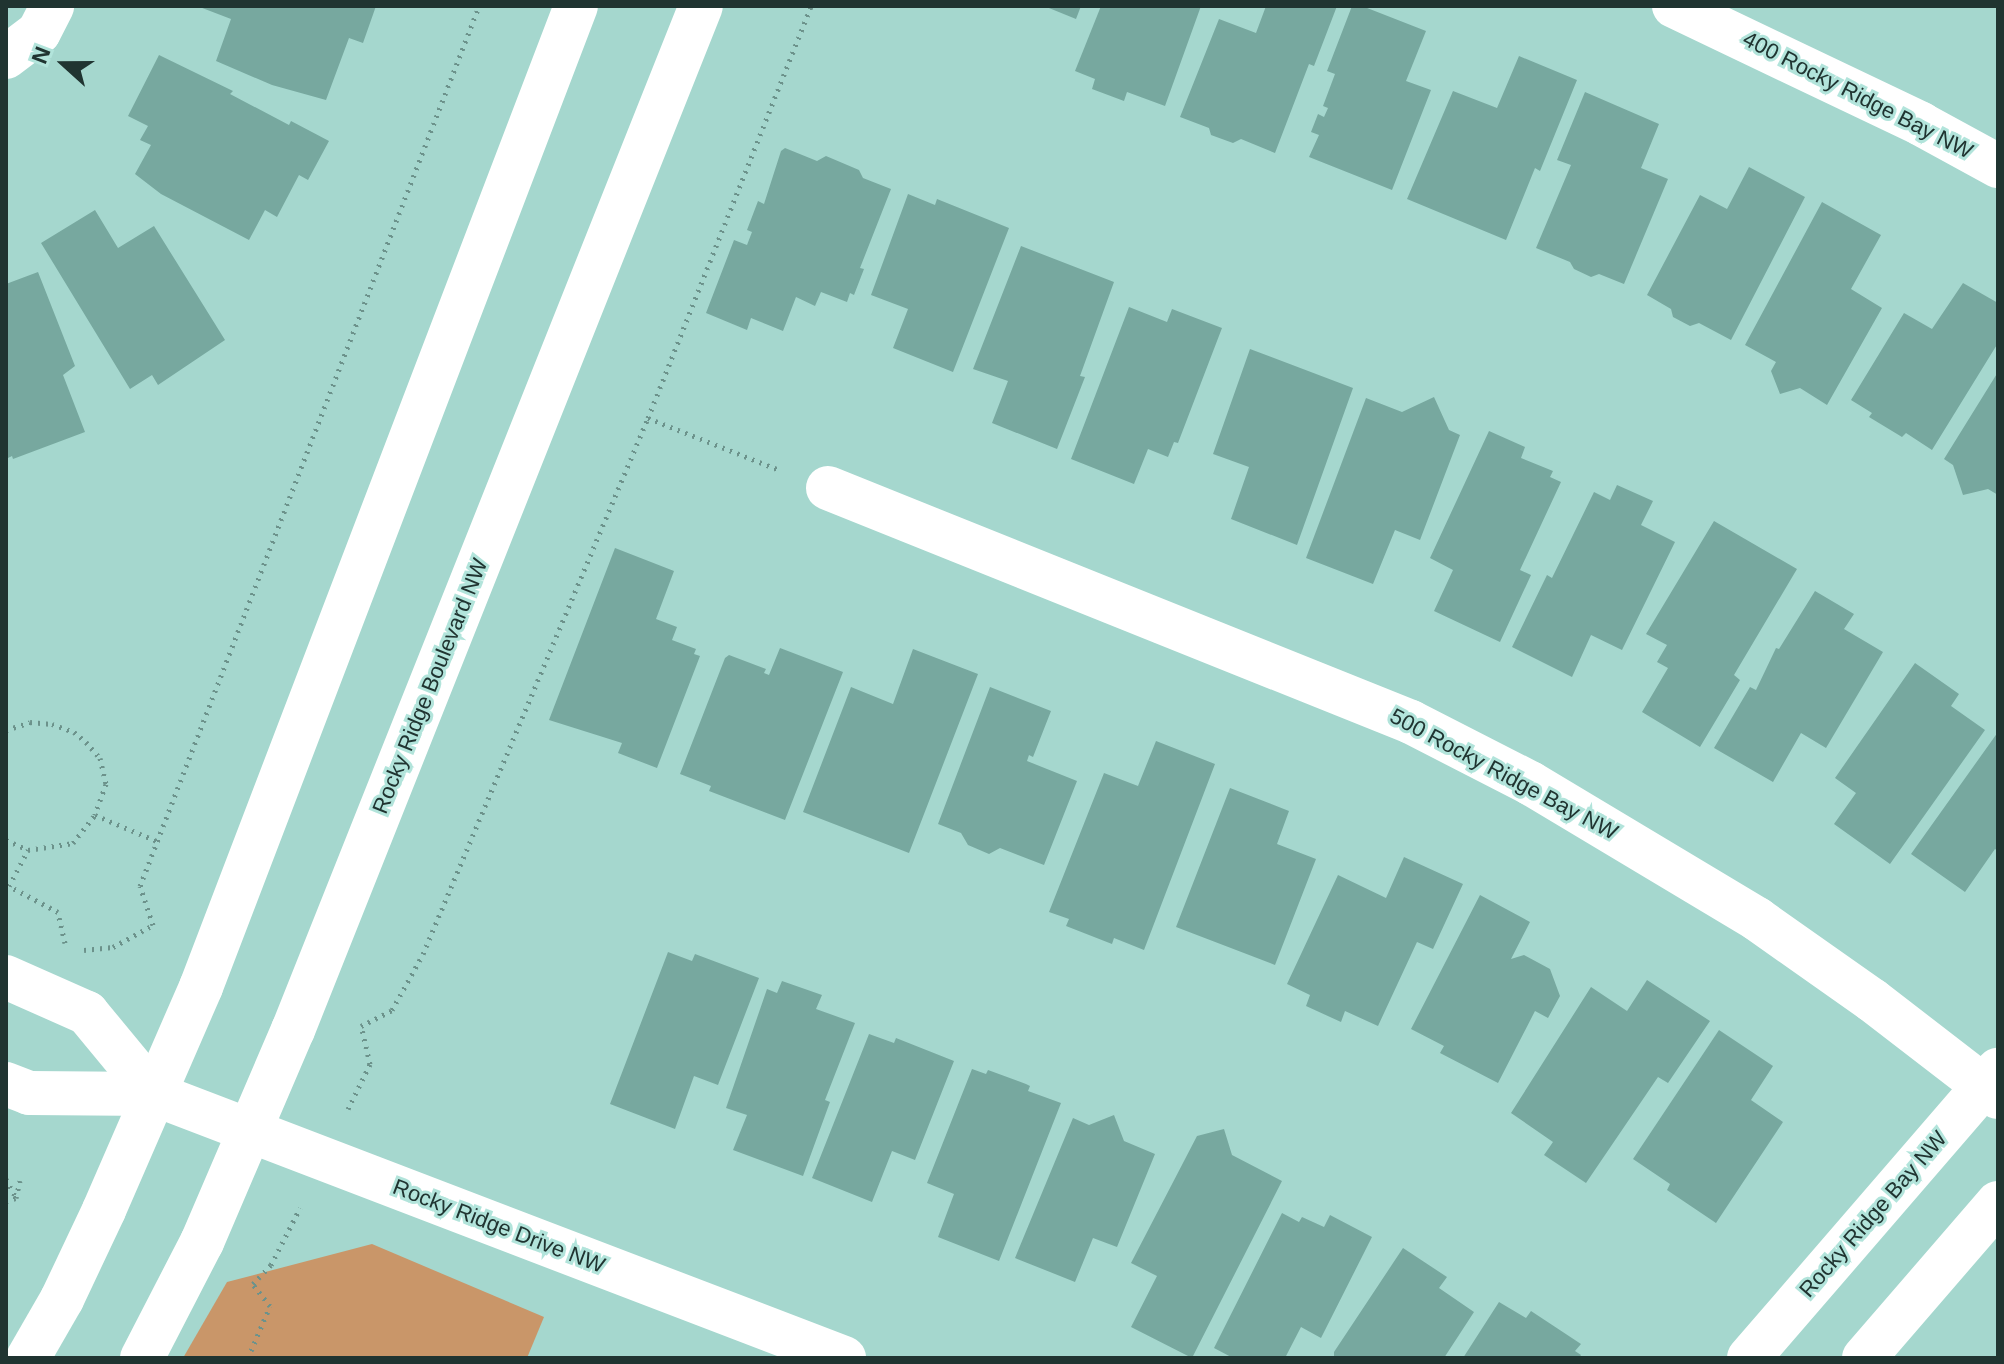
<!DOCTYPE html>
<html>
<head>
<meta charset="utf-8">
<style>
  body { margin:0 }
  #map { position:relative; width:2004px; height:1364px; overflow:hidden; background:#a5d7ce; font-family:Arial,sans-serif }
  div>[style] { position:absolute }
  [style*='--x'] { left:calc(var(--x)*1px); top:calc(var(--y)*1px); width:calc(var(--w)*1px); rotate:calc(var(--a)*1deg) }
  .green>* { inset:0; background:#c99669 }
  .building>* { inset:0; background:#77a89f }
  .path>* { height:5px; margin-top:-2.5px; transform-origin:0; background:repeating-linear-gradient(90deg,#6c928b 0 2px,transparent 0 8px) }
  .minor>* { height:44px; margin:-22px; padding:0 22px; transform-origin:22px; border-radius:22px; background:#fff }
  .tertiary>* { height:44px; margin:-22px; padding:0 22px; transform-origin:22px; border-radius:22px; background:#fff }
  span { translate:-50% -50%; white-space:nowrap; text-align:center; line-height:1.15; -webkit-text-stroke:6px #b2e4db; paint-order:stroke }
  .street-label { font-size:22px; color:#203431 }
  .frame { position:absolute; inset:0; border:8px solid #203431; pointer-events:none }
  .north { position:absolute; left:24px; top:24px; width:80px; height:80px; -webkit-text-stroke:6px #b2e4db; paint-order:stroke; rotate:291deg; font-size:22px; font-weight:700; line-height:32px; text-align:center; color:#203431 }
  .north::after { content:''; display:block; margin:auto; width:28px; height:36px; background:#203431; clip-path:polygon(50% 0,100% 100%,50% 72%,0 100%) }
</style>
</head>
<body>
<div id="map">
  <div class="green">
    <div style="clip-path:polygon(372px 1244px,544px 1317px,527px 1358px,183px 1358px,227px 1282px)"></div>
  </div>
  <div class="building">
    <div style="clip-path:polygon(197px 6px,376px 6px,363px 43px,349px 38px,326px 100px,272px 85px,216px 61px,231px 19px)"></div>
    <div style="clip-path:polygon(1044px 6px,1081px 6px,1076px 19px)"></div>
    <div style="clip-path:polygon(1101px 6px,1201px 6px,1165px 106px,1127px 92px,1124px 101px,1092px 89px,1095px 79px,1075px 71px)"></div>
    <div style="clip-path:polygon(1266px 6px,1337px 6px,1314px 66px,1309px 64px,1275px 153px,1241px 139px,1233px 143px,1211px 135px,1209px 128px,1180px 117px,1219px 19px,1256px 33px)"></div>
    <div style="clip-path:polygon(1352px 6px,1362px 6px,1426px 31px,1406px 81px,1431px 90px,1392px 190px,1309px 157px,1319px 135px,1311px 132px,1318px 114px,1324px 117px,1328px 108px,1323px 106px,1335px 74px,1327px 71px)"></div>
    <div style="clip-path:polygon(159px 55px,233px 91px,230px 94px,289px 125px,291px 121px,329px 141px,308px 180px,299px 175px,277px 217px,265px 210px,249px 240px,161px 194px,135px 174px,151px 145px,140px 140px,148px 126px,128px 116px)"></div>
    <div style="clip-path:polygon(1519px 56px,1577px 80px,1540px 171px,1535px 168px,1506px 240px,1407px 199px,1453px 91px,1497px 108px)"></div>
    <div style="clip-path:polygon(1585px 92px,1659px 124px,1641px 168px,1668px 179px,1624px 284px,1599px 274px,1591px 277px,1574px 269px,1570px 262px,1536px 248px,1571px 165px,1557px 160px)"></div>
    <div style="clip-path:polygon(785px 148px,817px 161px,826px 156px,859px 170px,863px 178px,891px 189px,860px 268px,864px 269px,854px 295px,850px 293px,847px 302px,821px 292px,815px 306px,796px 297px,783px 331px,751px 318px,747px 330px,706px 313px,734px 240px,747px 245px,752px 232px,747px 230px,758px 201px,764px 204px,781px 151px)"></div>
    <div style="clip-path:polygon(1749px 167px,1805px 197px,1731px 340px,1699px 323px,1690px 326px,1673px 317px,1671px 309px,1647px 295px,1700px 195px,1727px 209px)"></div>
    <div style="clip-path:polygon(908px 194px,935px 205px,937px 199px,1009px 228px,953px 372px,893px 348px,908px 309px,871px 295px)"></div>
    <div style="clip-path:polygon(1822px 202px,1881px 235px,1851px 289px,1882px 308px,1827px 405px,1800px 388px,1780px 394px,1771px 371px,1776px 362px,1745px 345px)"></div>
    <div style="clip-path:polygon(95px 210px,118px 248px,154px 226px,225px 340px,158px 385px,152px 375px,130px 389px,41px 243px)"></div>
    <div style="clip-path:polygon(1021px 246px,1114px 282px,1080px 376px,1085px 377px,1057px 449px,992px 423px,1008px 381px,973px 369px)"></div>
    <div style="clip-path:polygon(38px 272px,75px 366px,63px 375px,85px 432px,13px 459px,12px 456px,6px 459px,6px 284px)"></div>
    <div style="clip-path:polygon(1963px 283px,1998px 303px,1998px 343px,1932px 450px,1906px 433px,1902px 437px,1869px 417px,1872px 413px,1851px 400px,1904px 313px,1932px 329px)"></div>
    <div style="clip-path:polygon(1129px 307px,1167px 322px,1172px 309px,1222px 328px,1178px 443px,1174px 442px,1168px 457px,1148px 449px,1134px 484px,1071px 459px)"></div>
    <div style="clip-path:polygon(1250px 349px,1353px 388px,1297px 545px,1231px 519px,1249px 467px,1213px 454px)"></div>
    <div style="clip-path:polygon(1998px 372px,1998px 495px,1988px 489px,1963px 495px,1953px 465px,1944px 459px)"></div>
    <div style="clip-path:polygon(1434px 397px,1449px 430px,1460px 435px,1420px 540px,1395px 530px,1373px 584px,1306px 558px,1366px 398px,1402px 412px)"></div>
    <div style="clip-path:polygon(1489px 431px,1525px 447px,1521px 458px,1553px 471px,1550px 477px,1561px 482px,1520px 570px,1531px 575px,1500px 642px,1434px 611px,1453px 570px,1430px 558px)"></div>
    <div style="clip-path:polygon(1617px 485px,1653px 501px,1641px 525px,1675px 542px,1622px 650px,1591px 635px,1572px 677px,1512px 647px,1547px 575px,1552px 578px,1594px 492px,1610px 500px)"></div>
    <div style="clip-path:polygon(1714px 521px,1797px 569px,1734px 675px,1740px 680px,1700px 747px,1642px 712px,1668px 668px,1657px 662px,1667px 645px,1646px 634px)"></div>
    <div style="clip-path:polygon(615px 548px,674px 571px,656px 619px,677px 627px,672px 640px,696px 649px,694px 654px,700px 656px,657px 768px,618px 753px,622px 743px,549px 720px)"></div>
    <div style="clip-path:polygon(1815px 591px,1854px 614px,1844px 629px,1883px 652px,1826px 748px,1801px 733px,1773px 782px,1714px 748px,1750px 687px,1756px 690px,1776px 648px,1779px 649px)"></div>
    <div style="clip-path:polygon(780px 648px,843px 672px,785px 820px,709px 791px,711px 786px,680px 774px,725px 658px,729px 655px,766px 669px,764px 673px,769px 675px)"></div>
    <div style="clip-path:polygon(913px 649px,978px 674px,909px 853px,803px 812px,851px 687px,893px 704px)"></div>
    <div style="clip-path:polygon(1915px 663px,1959px 694px,1951px 706px,1985px 730px,1890px 864px,1834px 824px,1856px 793px,1835px 778px)"></div>
    <div style="clip-path:polygon(990px 687px,1051px 711px,1033px 757px,1029px 755px,1027px 761px,1077px 781px,1044px 865px,1000px 848px,989px 854px,968px 845px,961px 833px,938px 824px)"></div>
    <div style="clip-path:polygon(1998px 732px,1998px 851px,1995px 849px,1965px 892px,1911px 854px)"></div>
    <div style="clip-path:polygon(1156px 741px,1215px 764px,1144px 950px,1114px 938px,1112px 944px,1066px 926px,1069px 919px,1049px 912px,1104px 773px,1138px 786px)"></div>
    <div style="clip-path:polygon(1230px 788px,1289px 811px,1277px 844px,1316px 859px,1275px 965px,1176px 927px)"></div>
    <div style="clip-path:polygon(1404px 857px,1463px 884px,1433px 949px,1417px 942px,1378px 1026px,1345px 1011px,1341px 1022px,1306px 1006px,1310px 995px,1287px 984px,1338px 875px,1386px 898px)"></div>
    <div style="clip-path:polygon(1480px 895px,1530px 922px,1511px 959px,1524px 955px,1550px 969px,1560px 996px,1548px 1018px,1535px 1011px,1498px 1083px,1440px 1053px,1444px 1046px,1411px 1029px)"></div>
    <div style="clip-path:polygon(668px 952px,692px 961px,695px 954px,759px 978px,718px 1085px,694px 1076px,675px 1129px,610px 1104px)"></div>
    <div style="clip-path:polygon(1647px 980px,1710px 1021px,1668px 1083px,1658px 1077px,1586px 1183px,1544px 1155px,1553px 1142px,1511px 1113px,1591px 987px,1627px 1011px)"></div>
    <div style="clip-path:polygon(782px 981px,822px 995px,816px 1009px,855px 1023px,825px 1100px,830px 1102px,803px 1176px,733px 1150px,747px 1115px,726px 1108px,767px 989px,777px 993px)"></div>
    <div style="clip-path:polygon(1719px 1030px,1773px 1066px,1751px 1100px,1783px 1122px,1716px 1223px,1667px 1190px,1670px 1184px,1633px 1159px)"></div>
    <div style="clip-path:polygon(869px 1034px,894px 1043px,896px 1038px,954px 1061px,915px 1160px,892px 1151px,872px 1202px,812px 1178px)"></div>
    <div style="clip-path:polygon(972px 1069px,986px 1074px,988px 1070px,1026px 1084px,1030px 1086px,1028px 1091px,1061px 1103px,999px 1261px,938px 1237px,954px 1194px,927px 1183px)"></div>
    <div style="clip-path:polygon(1114px 1115px,1124px 1141px,1155px 1154px,1117px 1247px,1093px 1238px,1075px 1282px,1015px 1258px,1073px 1118px,1089px 1125px)"></div>
    <div style="clip-path:polygon(1224px 1129px,1232px 1155px,1282px 1181px,1192px 1358px,1131px 1327px,1157px 1276px,1131px 1263px,1197px 1136px)"></div>
    <div style="clip-path:polygon(1282px 1213px,1299px 1222px,1302px 1217px,1324px 1227px,1330px 1215px,1372px 1237px,1321px 1338px,1301px 1327px,1285px 1358px,1233px 1358px,1214px 1348px)"></div>
    <div style="clip-path:polygon(1403px 1248px,1447px 1277px,1439px 1288px,1474px 1312px,1444px 1358px,1334px 1358px,1334px 1352px)"></div>
    <div style="clip-path:polygon(1499px 1302px,1526px 1318px,1531px 1311px,1581px 1344px,1575px 1351px,1581px 1355px,1579px 1358px,1463px 1358px)"></div>
  </div>
  <div class="path">
    <div style="--x:648;--y:418;--w:139;--a:21.6"></div>
    <div style="--x:6;--y:730;--w:25;--a:-18"></div>
    <div style="--x:30;--y:722;--w:22;--a:5"></div>
    <div style="--x:52;--y:724;--w:23;--a:20"></div>
    <div style="--x:74;--y:732;--w:16;--a:40"></div>
    <div style="--x:86;--y:742;--w:21;--a:49"></div>
    <div style="--x:100;--y:758;--w:27;--a:77"></div>
    <div style="--x:106;--y:784;--w:33;--a:110"></div>
    <div style="--x:6;--y:840;--w:24;--a:24"></div>
    <div style="--x:65;--y:943;--w:32;--a:-103"></div>
    <div style="--x:58;--y:912;--w:55;--a:-152"></div>
    <div style="--x:9;--y:886;--w:41;--a:-62.2"></div>
    <div style="--x:28;--y:850;--w:46;--a:-8.8"></div>
    <div style="--x:73;--y:843;--w:36;--a:-52"></div>
    <div style="--x:95;--y:815;--w:67;--a:22.8"></div>
    <div style="--x:84;--y:950;--w:29;--a:-6"></div>
    <div style="--x:113;--y:947;--w:46;--a:-28.8"></div>
    <div style="--x:153;--y:925;--w:41;--a:-108.4"></div>
    <div style="--x:140;--y:886;--w:943;--a:-68.93"></div>
    <div style="--x:348;--y:1109;--w:50;--a:-63.9"></div>
    <div style="--x:370;--y:1064;--w:39;--a:-103"></div>
    <div style="--x:361;--y:1026;--w:35;--a:-27"></div>
    <div style="--x:392;--y:1010;--w:64;--a:-61"></div>
    <div style="--x:423;--y:954;--w:581;--a:-67.23"></div>
    <div style="--x:648;--y:418;--w:443;--a:-68.4"></div>
    <div style="--x:6;--y:1179;--w:19;--a:62"></div>
    <div style="--x:6;--y:1201;--w:10;--a:-17"></div>
    <div style="--x:16;--y:1198;--w:18;--a:-77"></div>
    <div style="--x:248;--y:1358;--w:56;--a:-67.1"></div>
    <div style="--x:270;--y:1306;--w:28;--a:-128"></div>
    <div style="--x:253;--y:1284;--w:26;--a:-47"></div>
    <div style="--x:271;--y:1265;--w:64;--a:-63"></div>
  </div>
  <div class="minor">
    <div style="--x:1674;--y:6;--w:274;--a:25.5"></div>
    <div style="--x:1921;--y:124;--w:88;--a:28.6"></div>
    <div style="--x:6;--y:57;--w:41;--a:-37.1"></div>
    <div style="--x:39;--y:32;--w:29;--a:-63"></div>
    <div style="--x:828;--y:488;--w:628;--a:21.87"></div>
    <div style="--x:1411;--y:722;--w:134;--a:27.1"></div>
    <div style="--x:1530;--y:783;--w:265;--a:30.9"></div>
    <div style="--x:1757;--y:919;--w:141;--a:35.2"></div>
    <div style="--x:1872;--y:1000;--w:159;--a:37.6"></div>
    <div style="--x:6;--y:977;--w:89;--a:24"></div>
    <div style="--x:87;--y:1013;--w:105;--a:50.4"></div>
    <div style="--x:6;--y:1084;--w:25;--a:21"></div>
    <div style="--x:29;--y:1093;--w:125;--a:0.5"></div>
    <div style="--x:154;--y:1094;--w:739;--a:20.94"></div>
    <div style="--x:1749;--y:1358;--w:381;--a:-49.2"></div>
    <div style="--x:1864;--y:1358;--w:205;--a:-49.2"></div>
  </div>
  <div class="tertiary">
    <div style="--x:28;--y:1358;--w:68;--a:-60"></div>
    <div style="--x:62;--y:1299;--w:98;--a:-64.7"></div>
    <div style="--x:104;--y:1210;--w:243;--a:-66.5"></div>
    <div style="--x:201;--y:987;--w:1050;--a:-69.08"></div>
    <div style="--x:142;--y:1358;--w:131;--a:-62.7"></div>
    <div style="--x:202;--y:1242;--w:231;--a:-66.8"></div>
    <div style="--x:293;--y:1030;--w:1102;--a:-68.28"></div>
  </div>
  <div class="street-label">
    <span style="left:1858px;top:95px;rotate:27deg">400 Rocky Ridge Bay NW</span>
    <span style="left:430px;top:686px;rotate:-68deg">Rocky Ridge Boulevard NW</span>
    <span style="left:1504px;top:774px;rotate:28deg">500 Rocky Ridge Bay NW</span>
    <span style="left:1873px;top:1214px;rotate:-49deg">Rocky Ridge Bay NW</span>
    <span style="left:499px;top:1226px;rotate:21deg">Rocky Ridge Drive NW</span>
  </div>
  <div class="frame"></div>
  <div class="north">N</div>
</div>
</body>
</html>
